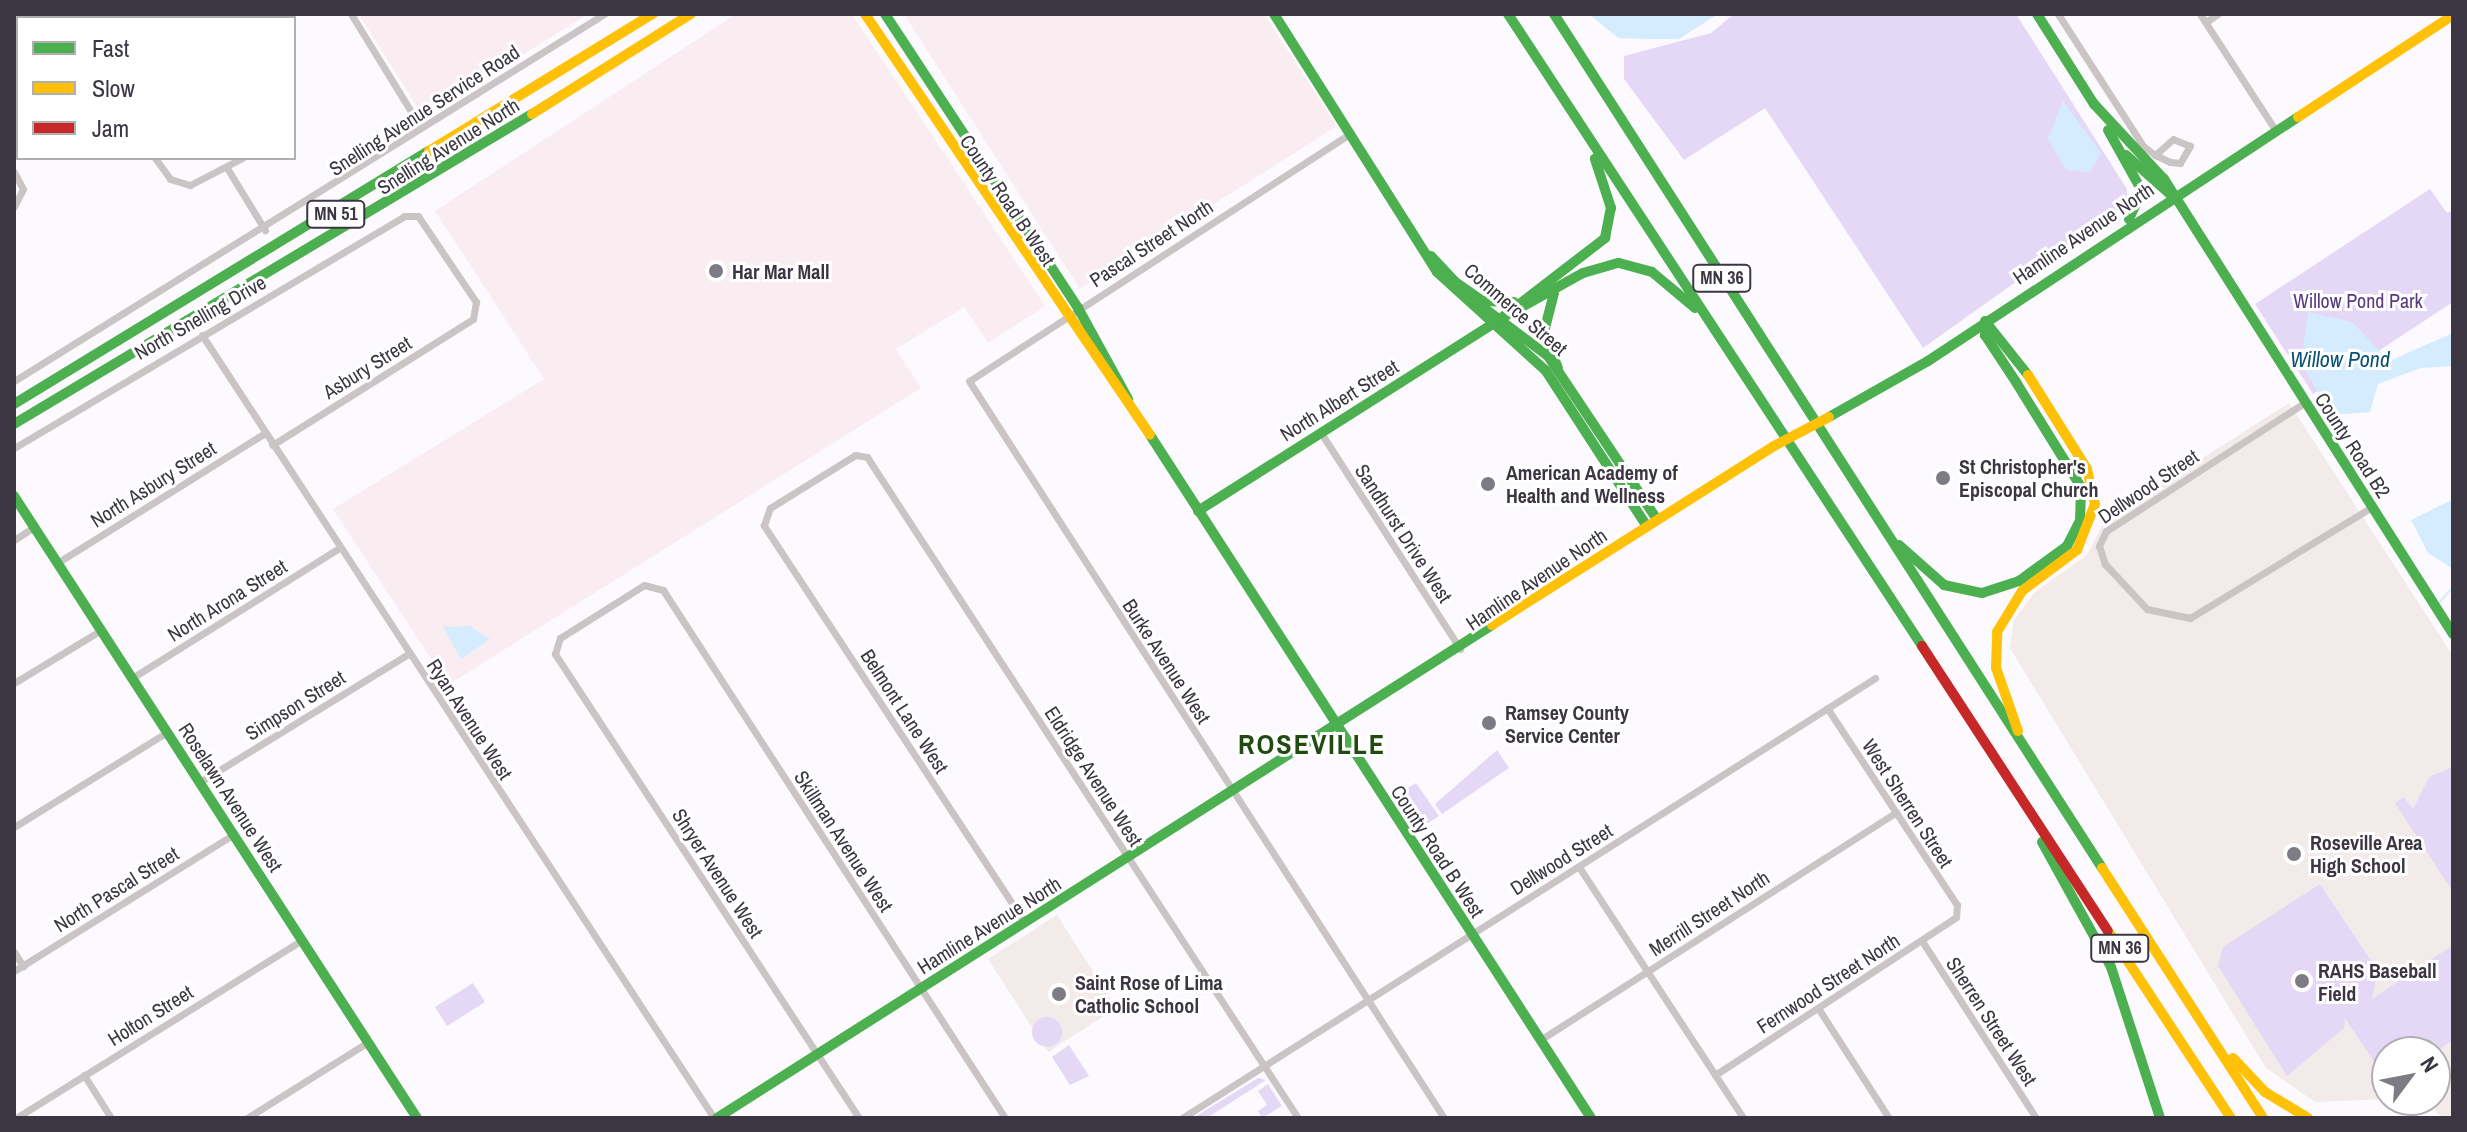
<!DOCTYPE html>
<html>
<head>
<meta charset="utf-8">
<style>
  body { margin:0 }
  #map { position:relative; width:2467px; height:1132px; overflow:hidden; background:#fcfafe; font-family:"Archivo Narrow",sans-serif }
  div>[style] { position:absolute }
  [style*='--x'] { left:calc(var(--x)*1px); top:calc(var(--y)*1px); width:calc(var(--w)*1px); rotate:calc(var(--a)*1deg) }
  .commercial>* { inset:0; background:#f9edf2 }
  .education>* { inset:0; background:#f3eaea }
  .green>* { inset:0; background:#e5d8f6 }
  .round { border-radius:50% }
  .water>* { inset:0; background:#d5ecfe }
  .stream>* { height:2px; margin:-1px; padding:0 1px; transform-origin:1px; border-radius:1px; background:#d5ecfe }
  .street>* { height:7px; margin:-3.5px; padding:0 3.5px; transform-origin:3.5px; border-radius:3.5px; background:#cac4c4 }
  .fast>* { height:10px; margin:-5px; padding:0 5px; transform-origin:5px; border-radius:5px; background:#4caf50 }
  .slow>* { height:10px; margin:-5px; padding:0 5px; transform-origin:5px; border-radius:5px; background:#ffc107 }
  .jam>* { height:10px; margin:-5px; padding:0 5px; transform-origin:5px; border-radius:5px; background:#c62828 }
  .slow-bridge>* { height:10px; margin:-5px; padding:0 5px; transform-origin:5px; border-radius:5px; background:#ffc107 }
  .dots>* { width:22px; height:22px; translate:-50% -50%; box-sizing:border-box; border:4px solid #fff; border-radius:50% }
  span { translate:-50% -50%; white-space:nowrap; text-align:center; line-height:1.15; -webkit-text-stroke:6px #fff; paint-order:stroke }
  .shield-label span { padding:2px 6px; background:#fff; border:2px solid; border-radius:6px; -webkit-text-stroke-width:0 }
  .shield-label { font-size:18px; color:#3b3642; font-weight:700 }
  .street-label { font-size:20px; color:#3b3642 }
  .poi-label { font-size:20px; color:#3b3642; font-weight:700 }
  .left { translate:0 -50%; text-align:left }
  .park-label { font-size:20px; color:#593a7c }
  .water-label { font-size:22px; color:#0a5176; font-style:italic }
  .district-label { font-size:28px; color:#214b10; font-weight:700; letter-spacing:2px }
  .frame { position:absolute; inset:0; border:16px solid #3b3642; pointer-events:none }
  .legend { position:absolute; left:16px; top:16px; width:280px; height:144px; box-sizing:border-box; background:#fff; border:2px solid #b1afb3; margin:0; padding:10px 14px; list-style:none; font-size:24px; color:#3b3642 }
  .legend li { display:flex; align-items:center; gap:16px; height:40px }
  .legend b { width:40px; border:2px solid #b1afb3 }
  .north { position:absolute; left:2371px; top:1036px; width:80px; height:80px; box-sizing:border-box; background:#fff; border:2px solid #b1afb3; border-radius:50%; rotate:58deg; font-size:22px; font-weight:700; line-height:32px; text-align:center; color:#3b3642 }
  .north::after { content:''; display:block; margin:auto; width:28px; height:36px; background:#7f7b84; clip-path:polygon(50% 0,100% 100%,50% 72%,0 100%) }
</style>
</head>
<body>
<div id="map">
  <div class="commercial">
    <div style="clip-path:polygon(359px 14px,588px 14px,423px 117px)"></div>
    <div style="clip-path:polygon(736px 14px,852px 14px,1045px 306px,988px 343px,964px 307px,896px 349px,921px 388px,448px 685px,333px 509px,544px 379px,435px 211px)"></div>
    <div style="clip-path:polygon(904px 14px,1264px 14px,1337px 126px,1080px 289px)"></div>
  </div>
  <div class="education">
    <div style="clip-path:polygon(2289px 403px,2453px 656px,2453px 1118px,2441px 1118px,2428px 1100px,2435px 1100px,2435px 1052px,2387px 1052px,2387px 1099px,2315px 1102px,2266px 1068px,2010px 648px,2014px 620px,2035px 592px,2087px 555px,2105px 520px)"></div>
    <div style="clip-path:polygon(1057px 915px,1116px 1008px,1048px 1052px,988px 959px)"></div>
  </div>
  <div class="green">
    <div style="clip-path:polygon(1734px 14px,2016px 14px,2127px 189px,2127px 203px,1923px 348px,1765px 108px,1684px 160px,1624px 79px,1624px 56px,1711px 33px)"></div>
    <div style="clip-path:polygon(2430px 189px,2447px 213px,2453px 210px,2453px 302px,2313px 394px,2255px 304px)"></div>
    <div style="clip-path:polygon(1497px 750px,1509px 768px,1442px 814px,1435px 804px)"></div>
    <div style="clip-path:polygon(2453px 767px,2453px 892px,2395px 803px,2404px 797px,2413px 809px,2429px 777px)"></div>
    <div style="clip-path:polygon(1416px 783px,1439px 816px,1420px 828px,1398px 794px)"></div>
    <div style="clip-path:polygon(2320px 884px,2378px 971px,2372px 999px,2453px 945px,2453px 1040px,2435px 1052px,2387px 1052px,2387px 1081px,2345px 1018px,2344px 1028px,2287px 1076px,2218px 966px,2223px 947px)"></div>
    <div style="clip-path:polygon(473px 983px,485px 1002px,447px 1026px,435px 1007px)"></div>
    <div class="round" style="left:1032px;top:1017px;width:30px;height:30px"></div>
    <div style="clip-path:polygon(1069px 1045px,1089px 1076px,1070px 1085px,1052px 1057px)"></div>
    <div style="clip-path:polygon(1258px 1078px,1266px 1080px,1207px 1118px,1193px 1118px)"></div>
    <div style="clip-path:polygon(1268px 1084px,1282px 1106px,1262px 1118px,1258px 1111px,1267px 1105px,1258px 1091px)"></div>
  </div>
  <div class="water">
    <div style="clip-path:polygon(1589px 14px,1718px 14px,1679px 39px,1645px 39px,1618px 38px)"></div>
    <div style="clip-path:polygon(2063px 101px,2101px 153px,2090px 172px,2066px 170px,2048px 139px)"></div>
    <div style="clip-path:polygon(2308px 312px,2352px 322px,2389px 361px,2453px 333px,2453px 366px,2421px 368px,2378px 384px,2370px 412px,2332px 415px,2301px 363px)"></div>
    <div style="clip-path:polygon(2453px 499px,2453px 569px,2428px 553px,2411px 520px)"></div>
    <div style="clip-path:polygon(470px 626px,490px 639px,461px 659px,443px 627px)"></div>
  </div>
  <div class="stream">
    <div style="--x:2438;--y:604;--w:23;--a:-49"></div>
  </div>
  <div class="street">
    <div style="--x:77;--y:14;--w:4;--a:63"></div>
    <div style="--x:219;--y:14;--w:4;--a:63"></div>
    <div style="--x:351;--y:14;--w:132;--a:58.4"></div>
    <div style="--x:2058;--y:14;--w:157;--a:57.2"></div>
    <div style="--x:2143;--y:146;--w:15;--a:37"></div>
    <div style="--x:2155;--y:155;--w:17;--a:25"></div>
    <div style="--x:2170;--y:162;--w:10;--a:6"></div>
    <div style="--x:2180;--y:163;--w:20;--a:-60"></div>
    <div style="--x:2190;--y:146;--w:18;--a:-158"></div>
    <div style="--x:2173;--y:139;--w:24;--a:138"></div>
    <div style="--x:2200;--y:14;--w:136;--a:57"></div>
    <div style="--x:2206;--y:22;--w:14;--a:-34"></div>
    <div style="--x:1351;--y:133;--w:455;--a:147"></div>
    <div style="--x:969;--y:381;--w:877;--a:57.2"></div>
    <div style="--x:155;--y:158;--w:26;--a:54"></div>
    <div style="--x:170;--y:179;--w:21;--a:17"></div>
    <div style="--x:190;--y:185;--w:59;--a:-27.4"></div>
    <div style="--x:227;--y:168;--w:73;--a:58.5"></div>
    <div style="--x:14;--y:172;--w:19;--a:62"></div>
    <div style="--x:23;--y:189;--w:20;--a:117"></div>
    <div style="--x:202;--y:335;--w:936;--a:56.82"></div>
    <div style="--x:14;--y:381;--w:695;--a:-31.88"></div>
    <div style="--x:2304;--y:403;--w:236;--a:147.1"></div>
    <div style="--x:2106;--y:531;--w:17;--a:115"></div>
    <div style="--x:2099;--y:546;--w:19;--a:72"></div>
    <div style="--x:2105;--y:564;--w:62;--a:47"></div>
    <div style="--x:2147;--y:609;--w:44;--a:11.8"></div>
    <div style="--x:2190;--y:618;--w:213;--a:-31.4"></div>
    <div style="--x:1321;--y:433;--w:257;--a:57.2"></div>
    <div style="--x:14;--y:448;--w:454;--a:-30.7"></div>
    <div style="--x:404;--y:216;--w:14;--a:0"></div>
    <div style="--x:418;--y:216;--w:104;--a:56"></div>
    <div style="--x:476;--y:302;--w:17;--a:100"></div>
    <div style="--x:473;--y:319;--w:237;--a:147.9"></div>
    <div style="--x:14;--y:540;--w:24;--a:-33"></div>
    <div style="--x:57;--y:563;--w:245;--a:-32"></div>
    <div style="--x:132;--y:678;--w:244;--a:-32.1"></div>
    <div style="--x:14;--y:683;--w:102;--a:-31.3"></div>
    <div style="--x:200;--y:782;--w:244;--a:-31.6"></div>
    <div style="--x:14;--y:827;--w:180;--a:-31.8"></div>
    <div style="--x:1579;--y:867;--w:300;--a:56.8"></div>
    <div style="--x:1025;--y:923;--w:476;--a:-123.3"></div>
    <div style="--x:764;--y:525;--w:18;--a:-71"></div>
    <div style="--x:770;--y:508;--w:100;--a:-31.9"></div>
    <div style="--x:855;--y:455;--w:12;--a:9"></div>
    <div style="--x:867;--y:457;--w:789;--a:56.89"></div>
    <div style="--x:1922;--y:941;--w:211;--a:57.2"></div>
    <div style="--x:14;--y:952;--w:17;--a:57"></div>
    <div style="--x:14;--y:971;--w:259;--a:-31.9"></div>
    <div style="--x:1818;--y:1008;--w:131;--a:57.2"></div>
    <div style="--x:1540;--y:1040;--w:423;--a:-32.6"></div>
    <div style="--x:84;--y:1075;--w:51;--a:57.9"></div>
    <div style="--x:1715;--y:1075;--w:288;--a:-33.2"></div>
    <div style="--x:1956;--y:917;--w:12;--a:-85"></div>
    <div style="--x:1957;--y:905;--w:236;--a:-123.4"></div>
    <div style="--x:16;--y:1118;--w:337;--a:-31.9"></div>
    <div style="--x:247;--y:1118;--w:143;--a:-32.1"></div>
    <div style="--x:859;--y:1118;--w:555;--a:-123.23"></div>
    <div style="--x:555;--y:654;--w:17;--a:-73"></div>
    <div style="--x:560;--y:638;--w:99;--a:-32.2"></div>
    <div style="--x:644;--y:585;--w:20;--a:15"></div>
    <div style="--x:663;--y:590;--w:629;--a:57.07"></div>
    <div style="--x:1182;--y:1118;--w:821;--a:-32.41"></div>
  </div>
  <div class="fast">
    <div style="--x:885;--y:14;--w:352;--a:56.7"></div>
    <div style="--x:1078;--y:308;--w:104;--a:61.2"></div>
    <div style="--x:1274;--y:14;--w:305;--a:57.7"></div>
    <div style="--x:1437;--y:272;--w:147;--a:42.2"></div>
    <div style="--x:1546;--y:371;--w:184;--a:57"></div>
    <div style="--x:1508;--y:14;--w:756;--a:56.77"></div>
    <div style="--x:1554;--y:14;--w:1015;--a:57.31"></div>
    <div style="--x:2037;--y:14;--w:107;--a:57.7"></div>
    <div style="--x:2094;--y:104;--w:103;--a:47"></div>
    <div style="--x:2164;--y:179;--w:539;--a:57.58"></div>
    <div style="--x:2108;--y:130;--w:70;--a:60.9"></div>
    <div style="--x:2142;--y:191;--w:31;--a:115"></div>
    <div style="--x:2126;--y:155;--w:59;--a:41.6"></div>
    <div style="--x:1431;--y:256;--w:40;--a:47"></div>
    <div style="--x:1454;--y:281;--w:35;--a:35"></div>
    <div style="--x:1483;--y:301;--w:31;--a:2"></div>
    <div style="--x:1554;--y:293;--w:40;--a:104.4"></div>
    <div style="--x:1544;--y:332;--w:39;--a:69"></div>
    <div style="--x:1472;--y:299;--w:95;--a:36.9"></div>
    <div style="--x:1548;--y:356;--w:195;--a:56.3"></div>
    <div style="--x:1500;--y:319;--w:95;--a:-29"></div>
    <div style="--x:1583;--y:273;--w:37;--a:-16"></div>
    <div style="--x:1619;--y:263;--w:34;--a:15"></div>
    <div style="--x:1652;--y:272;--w:56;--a:39.9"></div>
    <div style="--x:1500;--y:319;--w:133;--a:-37.6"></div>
    <div style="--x:1605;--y:238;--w:31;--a:-79"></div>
    <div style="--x:1611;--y:208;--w:52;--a:-108.1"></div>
    <div style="--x:1985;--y:321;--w:69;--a:51.5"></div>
    <div style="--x:1988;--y:327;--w:9;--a:111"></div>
    <div style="--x:1985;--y:335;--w:56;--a:56.6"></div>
    <div style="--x:14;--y:404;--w:486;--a:-31.4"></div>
    <div style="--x:1829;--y:417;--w:114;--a:-29.5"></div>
    <div style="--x:1928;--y:361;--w:443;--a:-33.4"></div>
    <div style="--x:14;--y:424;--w:604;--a:-30.9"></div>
    <div style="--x:1150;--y:435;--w:813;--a:57.15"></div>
    <div style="--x:14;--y:496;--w:741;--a:57.06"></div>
    <div style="--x:1198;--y:511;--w:349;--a:-32.4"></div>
    <div style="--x:1899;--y:545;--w:60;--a:41.6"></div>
    <div style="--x:1944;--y:585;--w:39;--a:12"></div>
    <div style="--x:1982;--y:593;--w:39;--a:-18"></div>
    <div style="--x:2019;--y:581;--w:59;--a:-36.1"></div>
    <div style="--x:2067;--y:546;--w:29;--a:-63"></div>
    <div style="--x:2080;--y:520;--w:33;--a:-88"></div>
    <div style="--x:2081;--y:487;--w:123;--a:-121.8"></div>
    <div style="--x:2042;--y:842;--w:143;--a:61.1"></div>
    <div style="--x:2111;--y:967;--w:159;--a:72"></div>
    <div style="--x:717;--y:1118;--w:919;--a:-32.46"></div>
  </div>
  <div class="slow">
    <div style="--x:865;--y:14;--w:508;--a:55.9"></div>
    <div style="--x:532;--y:114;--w:188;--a:-32.2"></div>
    <div style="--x:2298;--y:117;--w:186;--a:-33.3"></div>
    <div style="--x:429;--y:151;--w:263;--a:-31.5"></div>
    <div style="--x:1492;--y:625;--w:334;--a:-32.4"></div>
    <div style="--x:2018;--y:731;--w:67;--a:-109.2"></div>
    <div style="--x:1996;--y:668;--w:36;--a:-88"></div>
    <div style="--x:1997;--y:632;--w:48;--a:-58.6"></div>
    <div style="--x:2022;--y:591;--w:69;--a:-36.7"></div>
    <div style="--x:2077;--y:550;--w:49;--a:-68.6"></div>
    <div style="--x:2095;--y:504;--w:36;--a:-103"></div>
    <div style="--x:2087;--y:469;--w:111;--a:-122.1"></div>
    <div style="--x:2102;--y:868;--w:297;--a:57.2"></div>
    <div style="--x:2108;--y:931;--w:224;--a:56.7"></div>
    <div style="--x:2233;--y:1058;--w:47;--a:46.7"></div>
    <div style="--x:2265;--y:1092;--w:50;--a:31.2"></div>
  </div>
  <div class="jam">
    <div style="--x:1922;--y:646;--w:340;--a:56.9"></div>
  </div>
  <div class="slow-bridge">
    <div style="--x:1774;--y:446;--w:62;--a:-27.8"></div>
  </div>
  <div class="dots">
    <div style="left:716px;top:271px;background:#7f7b84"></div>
    <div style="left:1943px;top:478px;background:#7f7b84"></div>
    <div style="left:1488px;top:484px;background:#7f7b84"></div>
    <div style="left:1489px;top:723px;background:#7f7b84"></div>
    <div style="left:2294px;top:854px;background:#7f7b84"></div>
    <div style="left:2302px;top:981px;background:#7f7b84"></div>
    <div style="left:1059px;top:994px;background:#7f7b84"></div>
  </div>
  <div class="shield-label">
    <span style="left:336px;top:214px">MN 51</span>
    <span style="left:1722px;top:278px">MN 36</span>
    <span style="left:2120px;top:948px">MN 36</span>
  </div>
  <div class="street-label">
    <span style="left:424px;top:110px;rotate:-33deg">Snelling Avenue Service Road</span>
    <span style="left:448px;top:146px;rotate:-32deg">Snelling Avenue North</span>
    <span style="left:1008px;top:200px;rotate:56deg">County Road B West</span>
    <span style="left:2083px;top:233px;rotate:-34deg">Hamline Avenue North</span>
    <span style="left:1151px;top:243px;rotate:-33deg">Pascal Street North</span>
    <span style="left:1516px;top:309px;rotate:41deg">Commerce Street</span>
    <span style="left:200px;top:317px;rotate:-30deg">North Snelling Drive</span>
    <span style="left:367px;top:367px;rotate:-32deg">Asbury Street</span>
    <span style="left:1339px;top:400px;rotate:-32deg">North Albert Street</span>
    <span style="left:2353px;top:445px;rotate:57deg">County Road B2</span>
    <span style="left:153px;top:484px;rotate:-32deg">North Asbury Street</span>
    <span style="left:2148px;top:486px;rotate:-34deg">Dellwood Street</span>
    <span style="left:1404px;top:533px;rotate:57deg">Sandhurst Drive West</span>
    <span style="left:1536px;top:579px;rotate:-34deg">Hamline Avenue North</span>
    <span style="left:227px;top:600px;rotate:-32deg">North Arona Street</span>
    <span style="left:1167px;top:661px;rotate:57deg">Burke Avenue West</span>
    <span style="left:295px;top:705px;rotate:-32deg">Simpson Street</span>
    <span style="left:905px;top:711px;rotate:57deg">Belmont Lane West</span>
    <span style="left:470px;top:719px;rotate:57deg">Ryan Avenue West</span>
    <span style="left:1094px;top:776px;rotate:57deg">Eldridge Avenue West</span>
    <span style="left:231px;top:797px;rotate:57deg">Roselawn Avenue West</span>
    <span style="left:1908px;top:803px;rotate:57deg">West Sherren Street</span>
    <span style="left:844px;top:841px;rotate:57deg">Skillman Avenue West</span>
    <span style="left:1438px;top:851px;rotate:57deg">County Road B West</span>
    <span style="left:1561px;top:859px;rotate:-32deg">Dellwood Street</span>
    <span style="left:718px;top:873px;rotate:57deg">Shryer Avenue West</span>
    <span style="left:116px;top:889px;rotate:-32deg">North Pascal Street</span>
    <span style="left:1709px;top:913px;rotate:-33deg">Merrill Street North</span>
    <span style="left:989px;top:925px;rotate:-32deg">Hamline Avenue North</span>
    <span style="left:1828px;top:983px;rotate:-33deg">Fernwood Street North</span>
    <span style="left:150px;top:1015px;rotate:-32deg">Holton Street</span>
    <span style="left:1992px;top:1021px;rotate:57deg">Sherren Street West</span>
  </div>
  <div class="poi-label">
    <span class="left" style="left:732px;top:271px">Har Mar Mall</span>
    <span class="left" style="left:1959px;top:478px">St Christopher's<br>Episcopal Church</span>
    <span class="left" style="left:1506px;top:484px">American Academy of<br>Health and Wellness</span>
    <span class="left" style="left:1505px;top:724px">Ramsey County<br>Service Center</span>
    <span class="left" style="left:2310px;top:854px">Roseville Area<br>High School</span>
    <span class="left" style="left:2318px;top:982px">RAHS Baseball<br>Field</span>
    <span class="left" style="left:1075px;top:994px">Saint Rose of Lima<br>Catholic School</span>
  </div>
  <div class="park-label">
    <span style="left:2358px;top:300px">Willow Pond Park</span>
  </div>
  <div class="water-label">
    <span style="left:2340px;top:360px">Willow Pond</span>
  </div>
  <div class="district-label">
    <span style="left:1312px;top:744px">ROSEVILLE</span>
  </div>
  <div class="frame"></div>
  <ul class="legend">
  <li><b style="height:10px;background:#4caf50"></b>Fast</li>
  <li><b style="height:10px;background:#ffc107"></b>Slow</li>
  <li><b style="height:10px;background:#c62828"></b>Jam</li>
  </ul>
  <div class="north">N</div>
</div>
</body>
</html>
